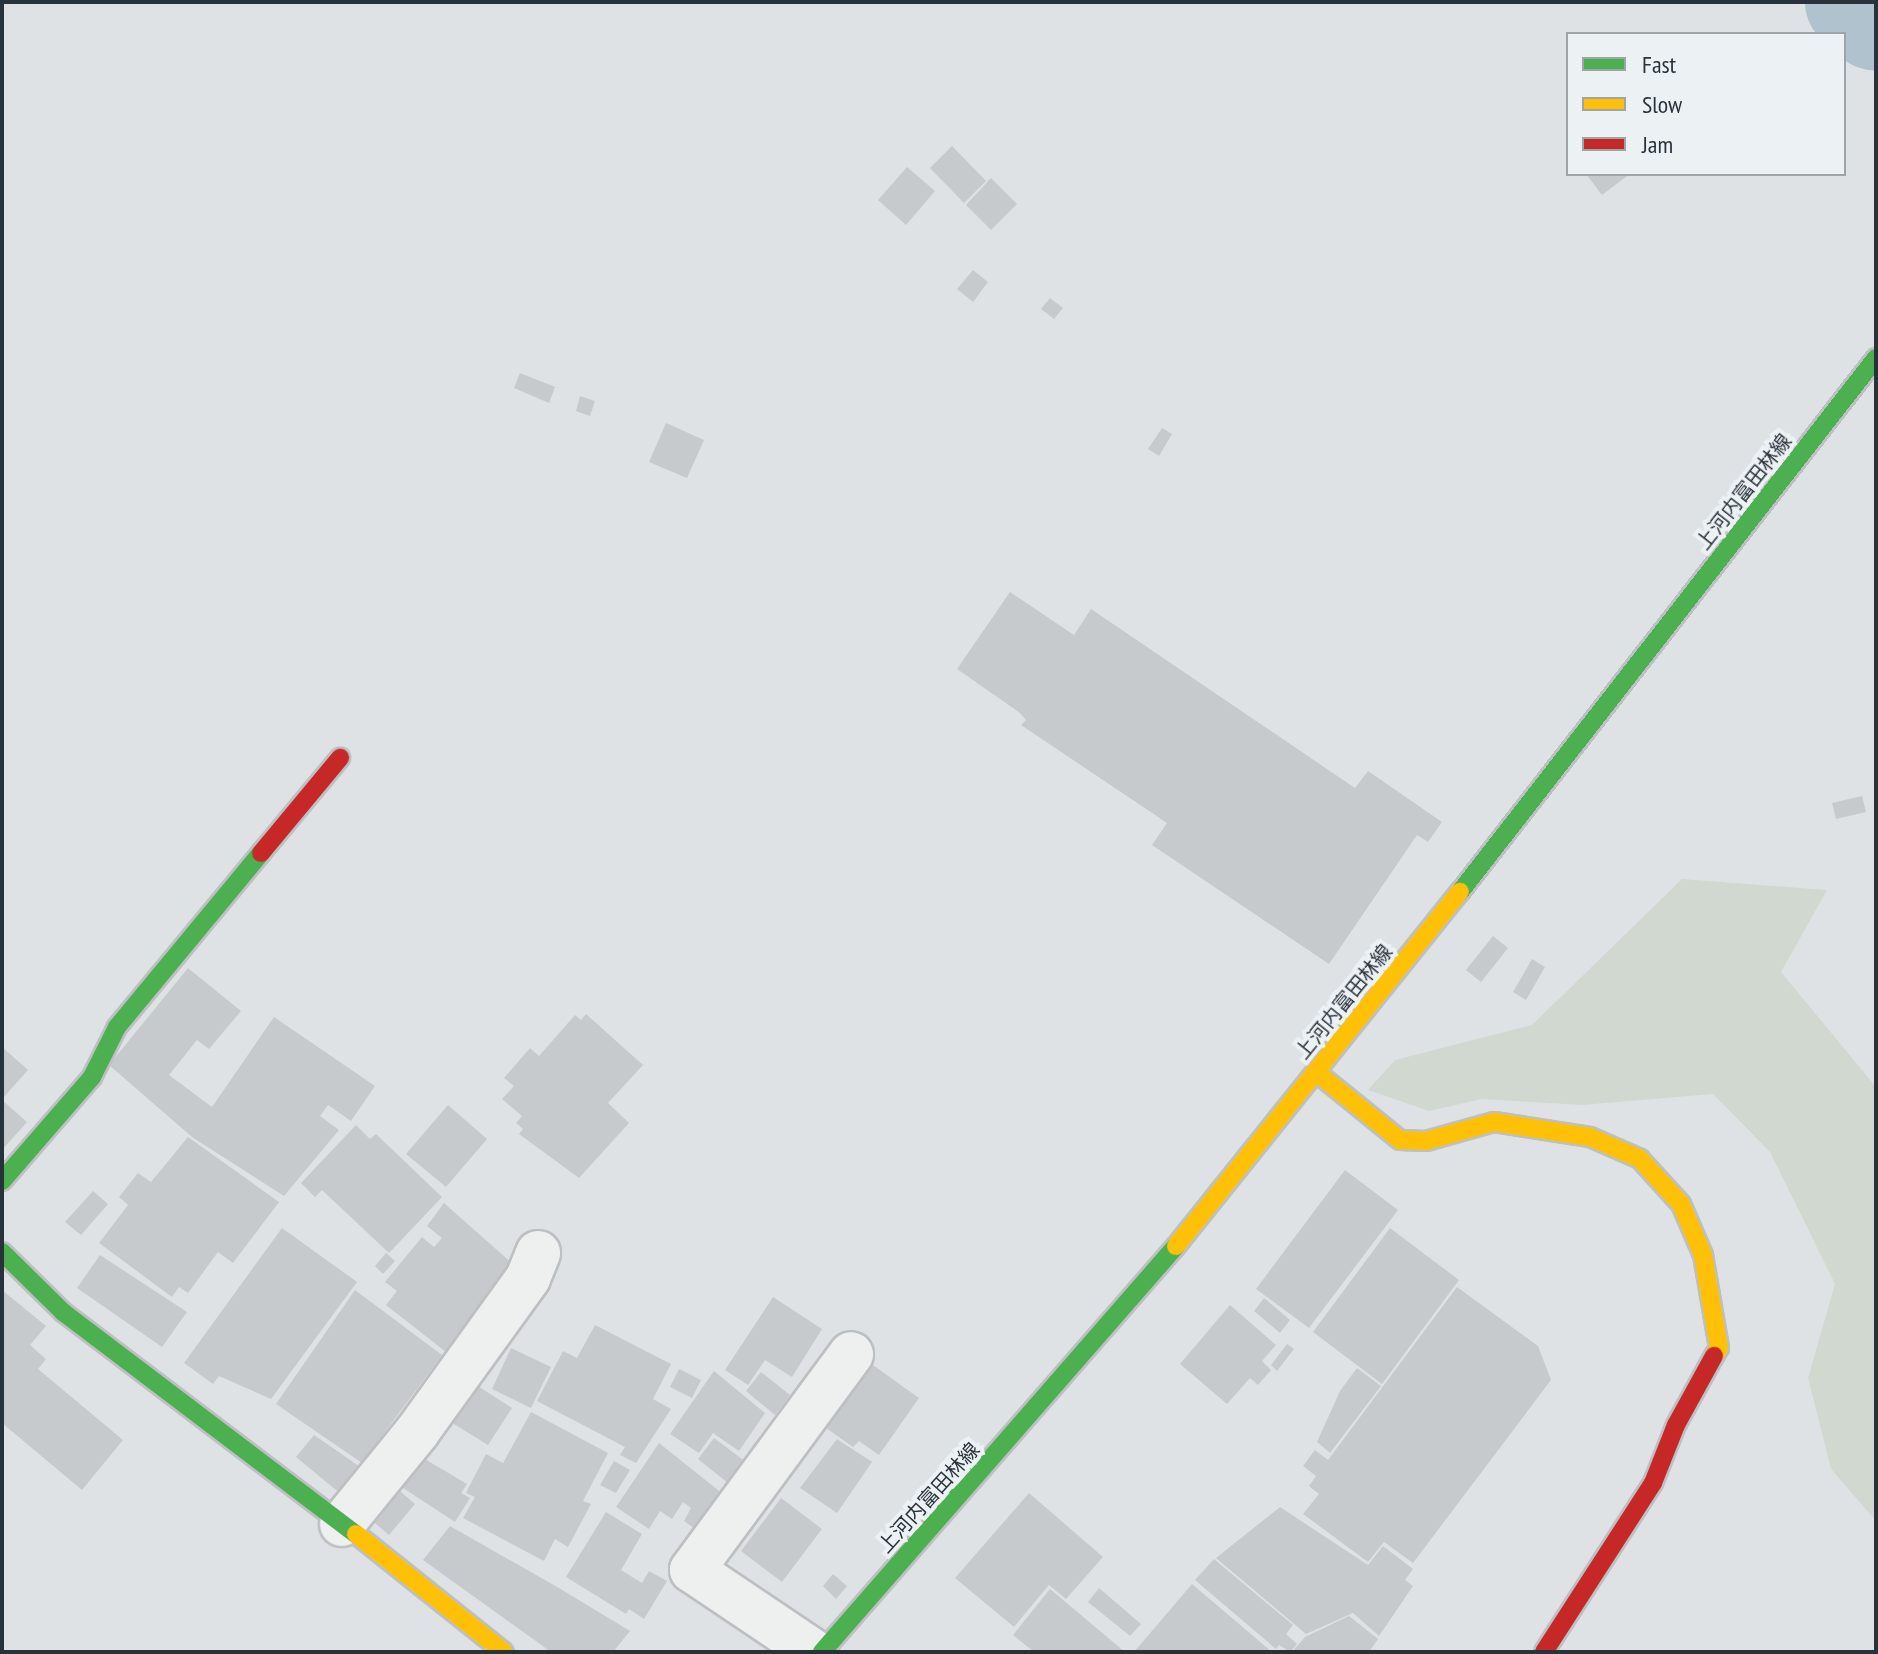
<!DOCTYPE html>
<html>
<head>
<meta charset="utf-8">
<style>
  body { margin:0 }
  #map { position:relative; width:1878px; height:1654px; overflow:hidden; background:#dfe2e4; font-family:"PT Sans Narrow","Noto Sans JP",sans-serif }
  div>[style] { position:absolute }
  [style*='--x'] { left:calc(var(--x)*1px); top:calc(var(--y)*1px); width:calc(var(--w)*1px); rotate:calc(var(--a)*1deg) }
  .green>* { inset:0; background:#d1d8d0 }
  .river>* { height:100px; margin:-50px; padding:0 50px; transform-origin:50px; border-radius:50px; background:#afc2cd }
  .building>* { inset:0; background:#c7cacc }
  .roads { filter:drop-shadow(2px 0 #bdc0c2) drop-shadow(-2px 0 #bdc0c2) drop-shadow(0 2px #bdc0c2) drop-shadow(0 -2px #bdc0c2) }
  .street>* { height:44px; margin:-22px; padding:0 22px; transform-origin:22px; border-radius:22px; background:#eef0f0 }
  .fast>* { height:18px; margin:-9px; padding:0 9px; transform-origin:9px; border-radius:9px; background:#4caf50 }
  .slow>* { height:18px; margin:-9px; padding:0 9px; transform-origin:9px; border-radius:9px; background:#ffc107 }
  .jam>* { height:18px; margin:-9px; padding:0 9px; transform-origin:9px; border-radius:9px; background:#c62828 }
  span { translate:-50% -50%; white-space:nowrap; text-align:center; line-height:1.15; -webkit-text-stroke:8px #ecf1f4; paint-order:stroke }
  .street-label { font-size:20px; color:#28323b }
  .frame { position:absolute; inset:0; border:4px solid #28323b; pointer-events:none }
  .legend { position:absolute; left:1566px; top:32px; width:280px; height:144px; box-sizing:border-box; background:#ecf1f4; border:2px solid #9ea5aa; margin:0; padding:10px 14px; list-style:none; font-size:24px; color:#28323b }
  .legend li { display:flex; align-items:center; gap:16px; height:40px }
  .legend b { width:40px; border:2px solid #9ea5aa }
</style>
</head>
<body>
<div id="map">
  <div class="green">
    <div style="clip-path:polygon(1682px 879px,1827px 890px,1781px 972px,1876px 1087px,1876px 1521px,1831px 1469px,1808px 1378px,1835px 1284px,1770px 1152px,1713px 1094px,1582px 1105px,1482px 1099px,1429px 1111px,1368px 1090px,1395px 1060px,1532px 1025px)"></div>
  </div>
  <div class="river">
    <div style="--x:1855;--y:2;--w:28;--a:42"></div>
  </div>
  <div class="building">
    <div style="clip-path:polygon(952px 146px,986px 181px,964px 203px,930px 168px)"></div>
    <div style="clip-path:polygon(907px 167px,935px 191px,906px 225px,878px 200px)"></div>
    <div style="clip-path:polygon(1586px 174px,1630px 174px,1602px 195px)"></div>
    <div style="clip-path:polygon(991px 178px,1017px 204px,991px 230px,966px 205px)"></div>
    <div style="clip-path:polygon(973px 270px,988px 282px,973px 302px,957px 289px)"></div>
    <div style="clip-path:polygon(1050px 298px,1063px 308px,1054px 319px,1041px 309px)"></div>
    <div style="clip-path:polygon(520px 373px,555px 387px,549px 403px,514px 388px)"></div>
    <div style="clip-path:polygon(580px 396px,595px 401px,590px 416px,576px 411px)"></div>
    <div style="clip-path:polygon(666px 423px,704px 440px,687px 478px,649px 462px)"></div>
    <div style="clip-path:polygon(1162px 428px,1172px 434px,1159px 456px,1148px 449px)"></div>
    <div style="clip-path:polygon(1010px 592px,1074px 635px,1091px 609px,1355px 788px,1368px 771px,1442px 822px,1428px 842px,1417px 835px,1329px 964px,1152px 845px,1167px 823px,1021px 725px,1026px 720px,1020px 713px,957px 669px)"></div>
    <div style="clip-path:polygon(1862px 796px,1866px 812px,1836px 819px,1832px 803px)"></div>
    <div style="clip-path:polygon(1493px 936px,1508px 948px,1481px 982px,1466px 970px)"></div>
    <div style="clip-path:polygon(1532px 959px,1545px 967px,1526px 1000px,1513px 992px)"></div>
    <div style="clip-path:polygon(188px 968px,241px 1011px,209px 1049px,197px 1040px,169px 1075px,212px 1107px,274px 1017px,375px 1086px,351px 1121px,328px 1105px,320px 1116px,339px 1130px,284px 1196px,192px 1137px,109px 1065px)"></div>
    <div style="clip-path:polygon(586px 1014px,643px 1065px,608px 1103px,629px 1123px,579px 1178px,519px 1134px,523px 1129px,516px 1123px,522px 1116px,502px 1099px,514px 1086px,504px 1078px,530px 1048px,539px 1056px,575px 1015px,581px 1020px)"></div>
    <div style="clip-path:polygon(2px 1047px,28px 1070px,2px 1099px)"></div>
    <div style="clip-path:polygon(2px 1100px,27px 1122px,2px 1150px)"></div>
    <div style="clip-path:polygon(448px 1105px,487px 1139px,446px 1187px,406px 1154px)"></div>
    <div style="clip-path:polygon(356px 1125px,370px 1139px,376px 1134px,442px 1197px,389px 1253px,322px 1190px,315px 1197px,301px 1183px)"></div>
    <div style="clip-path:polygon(188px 1137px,279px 1202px,233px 1263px,218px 1252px,188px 1293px,179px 1287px,172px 1297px,99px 1243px,128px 1205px,119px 1197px,138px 1173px,151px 1182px)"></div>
    <div style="clip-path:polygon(1345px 1170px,1398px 1210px,1309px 1328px,1256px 1289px)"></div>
    <div style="clip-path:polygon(93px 1191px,108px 1204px,81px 1235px,65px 1222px)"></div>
    <div style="clip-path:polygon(444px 1203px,515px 1266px,446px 1352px,386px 1305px,397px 1291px,385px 1282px,422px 1237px,434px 1247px,442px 1238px,427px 1226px)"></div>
    <div style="clip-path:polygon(282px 1228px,357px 1282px,271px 1399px,219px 1376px,213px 1384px,184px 1363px)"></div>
    <div style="clip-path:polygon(1390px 1228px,1459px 1280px,1382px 1384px,1313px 1332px)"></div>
    <div style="clip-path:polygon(386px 1253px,395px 1261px,383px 1274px,375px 1266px)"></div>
    <div style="clip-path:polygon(100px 1255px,187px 1312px,162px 1347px,77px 1288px)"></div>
    <div style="clip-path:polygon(1457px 1287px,1538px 1346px,1551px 1380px,1413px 1563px,1384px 1542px,1368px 1562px,1303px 1514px,1319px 1494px,1309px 1486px,1316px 1476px,1303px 1466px,1315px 1450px,1328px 1460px)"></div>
    <div style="clip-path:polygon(2px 1290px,46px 1326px,30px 1345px,46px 1359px,38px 1369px,123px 1440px,82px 1490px,2px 1423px)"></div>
    <div style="clip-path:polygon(355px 1290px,442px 1355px,362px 1463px,276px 1404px)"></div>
    <div style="clip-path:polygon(773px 1297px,822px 1329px,792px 1377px,765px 1360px,748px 1385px,725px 1370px)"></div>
    <div style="clip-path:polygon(1264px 1298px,1290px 1320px,1280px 1333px,1254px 1311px)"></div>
    <div style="clip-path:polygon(1230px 1305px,1276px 1345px,1262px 1361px,1271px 1370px,1258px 1385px,1250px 1378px,1227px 1404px,1180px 1364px)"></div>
    <div style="clip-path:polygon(595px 1325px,671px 1364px,653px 1399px,671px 1409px,636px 1463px,620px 1455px,625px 1447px,537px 1401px,563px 1351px,577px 1358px)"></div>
    <div style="clip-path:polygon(1287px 1344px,1294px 1349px,1277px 1371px,1271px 1365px)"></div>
    <div style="clip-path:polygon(511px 1348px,551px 1367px,531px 1408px,492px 1389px)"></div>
    <div style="clip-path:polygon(870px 1363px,919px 1398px,879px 1455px,859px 1441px,853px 1447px,826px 1428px)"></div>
    <div style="clip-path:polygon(1357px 1368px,1381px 1386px,1330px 1453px,1317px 1442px,1340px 1391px)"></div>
    <div style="clip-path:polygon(679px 1369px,701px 1380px,692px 1398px,670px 1387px)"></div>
    <div style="clip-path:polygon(714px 1371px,765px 1413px,739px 1451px,713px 1433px,699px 1453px,670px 1434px)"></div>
    <div style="clip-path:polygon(761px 1372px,790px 1395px,775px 1415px,746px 1391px)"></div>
    <div style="clip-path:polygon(473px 1383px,512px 1408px,488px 1445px,449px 1421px)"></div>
    <div style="clip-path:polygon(531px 1412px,608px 1453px,583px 1501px,591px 1504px,568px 1547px,555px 1539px,544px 1561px,463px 1518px,475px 1497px,466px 1493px,486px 1454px,503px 1463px)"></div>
    <div style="clip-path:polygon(314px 1435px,369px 1473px,348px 1500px,296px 1457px)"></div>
    <div style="clip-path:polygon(714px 1438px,746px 1462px,729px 1484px,698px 1459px)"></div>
    <div style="clip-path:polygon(837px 1439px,872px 1462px,837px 1513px,800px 1488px)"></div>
    <div style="clip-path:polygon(659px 1443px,723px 1494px,699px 1532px,684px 1521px,691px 1508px,683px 1502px,672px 1519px,660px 1511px,649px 1529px,616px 1507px)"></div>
    <div style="clip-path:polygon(418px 1455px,467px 1484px,461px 1493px,470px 1498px,455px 1522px,400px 1486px)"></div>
    <div style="clip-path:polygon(614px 1461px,630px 1470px,616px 1493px,600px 1485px)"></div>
    <div style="clip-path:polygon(394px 1486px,415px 1504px,389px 1535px,369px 1518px)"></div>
    <div style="clip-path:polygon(1029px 1493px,1103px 1557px,1066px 1599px,1049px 1585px,1014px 1627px,955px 1578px)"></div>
    <div style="clip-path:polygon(781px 1498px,822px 1529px,782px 1582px,741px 1551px)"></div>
    <div style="clip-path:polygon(1280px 1507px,1368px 1565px,1383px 1546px,1413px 1569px,1405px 1580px,1413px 1586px,1379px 1636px,1353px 1613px,1306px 1634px,1216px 1558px)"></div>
    <div style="clip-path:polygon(606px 1512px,642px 1534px,621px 1570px,642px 1583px,649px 1571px,667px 1581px,644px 1619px,629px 1609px,626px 1614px,566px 1577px)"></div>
    <div style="clip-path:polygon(450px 1526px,559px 1588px,630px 1631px,613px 1652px,551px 1652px,423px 1560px)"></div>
    <div style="clip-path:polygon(1214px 1559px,1293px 1625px,1286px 1634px,1297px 1644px,1290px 1652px,1279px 1645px,1276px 1649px,1195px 1580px)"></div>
    <div style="clip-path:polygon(833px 1574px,847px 1586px,836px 1599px,823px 1586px)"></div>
    <div style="clip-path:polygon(1192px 1584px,1272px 1652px,1134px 1652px)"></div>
    <div style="clip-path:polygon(1099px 1588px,1141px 1624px,1130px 1636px,1088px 1602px)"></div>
    <div style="clip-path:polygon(1050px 1589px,1125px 1652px,1034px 1652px,1013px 1635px)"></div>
    <div style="clip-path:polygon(1349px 1616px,1378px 1639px,1369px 1652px,1292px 1652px,1305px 1637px)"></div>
  </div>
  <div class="roads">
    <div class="street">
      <div style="--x:342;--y:1524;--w:119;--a:-50.8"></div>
      <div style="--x:417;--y:1432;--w:190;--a:-54.2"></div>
      <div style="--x:528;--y:1278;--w:27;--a:-68"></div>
      <div style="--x:814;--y:1652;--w:147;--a:-146.1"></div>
      <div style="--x:692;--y:1570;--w:268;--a:-53.6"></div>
    </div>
    <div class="fast">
      <div style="--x:1460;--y:892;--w:677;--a:-52.08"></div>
      <div style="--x:2;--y:1181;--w:138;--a:-49.1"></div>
      <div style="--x:92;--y:1077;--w:56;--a:-63.4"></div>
      <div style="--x:117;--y:1027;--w:226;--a:-50.4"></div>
      <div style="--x:2;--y:1252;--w:86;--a:44.5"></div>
      <div style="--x:63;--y:1312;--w:368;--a:37.2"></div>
      <div style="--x:822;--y:1652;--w:539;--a:-48.91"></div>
    </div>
    <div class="slow">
      <div style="--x:1316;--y:1072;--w:108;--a:39"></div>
      <div style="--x:1400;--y:1140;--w:26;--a:2"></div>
      <div style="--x:1426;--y:1141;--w:71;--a:-15.6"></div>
      <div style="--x:1494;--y:1122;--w:97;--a:8.9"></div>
      <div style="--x:1590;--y:1137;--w:55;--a:23.7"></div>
      <div style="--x:1640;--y:1159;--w:61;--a:47.7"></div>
      <div style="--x:1681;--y:1204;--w:56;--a:66.7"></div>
      <div style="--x:1703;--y:1255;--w:94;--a:80.2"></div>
      <div style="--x:1719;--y:1348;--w:9;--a:122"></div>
      <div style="--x:1176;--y:1246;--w:454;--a:-51.3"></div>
      <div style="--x:356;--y:1534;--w:189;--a:38.6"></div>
    </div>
    <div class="jam">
      <div style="--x:261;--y:853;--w:124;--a:-50.3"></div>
      <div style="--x:1544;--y:1652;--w:201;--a:-57.2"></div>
      <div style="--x:1653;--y:1483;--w:62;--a:-68.4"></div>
      <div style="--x:1676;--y:1425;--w:79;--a:-61.2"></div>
    </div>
  </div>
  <div class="street-label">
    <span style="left:1744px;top:492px;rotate:-52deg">上河内富田林線</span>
    <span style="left:1344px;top:1002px;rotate:-51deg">上河内富田林線</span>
    <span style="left:929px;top:1498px;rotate:-48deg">上河内富田林線</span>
  </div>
  <div class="frame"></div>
  <ul class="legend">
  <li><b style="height:10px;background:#4caf50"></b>Fast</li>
  <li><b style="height:10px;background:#ffc107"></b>Slow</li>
  <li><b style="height:10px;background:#c62828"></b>Jam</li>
  </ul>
</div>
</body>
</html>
